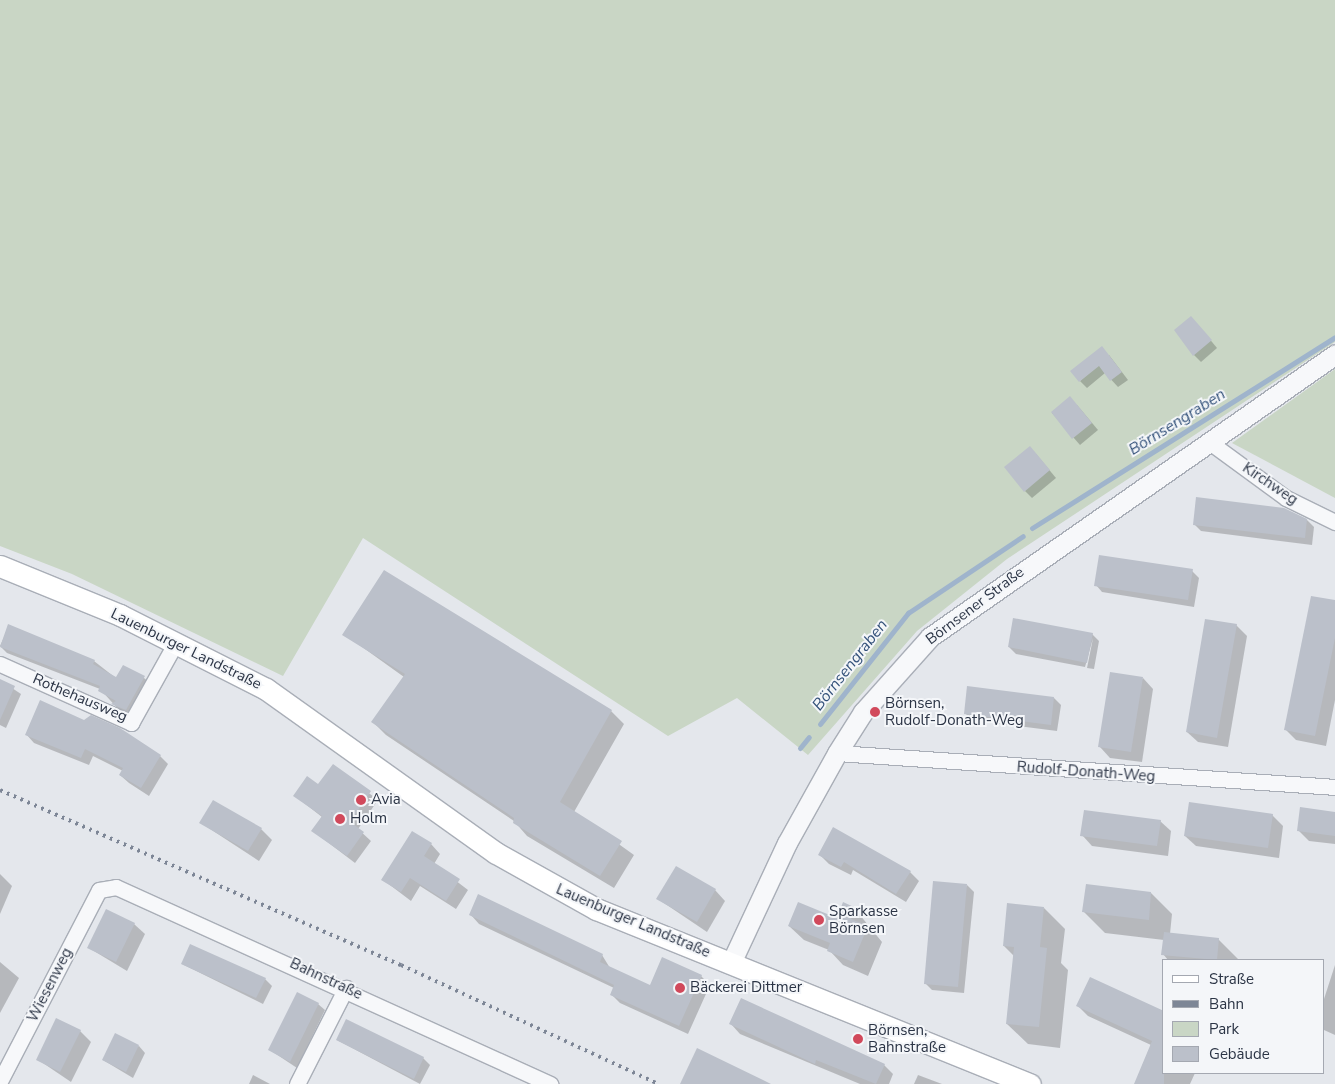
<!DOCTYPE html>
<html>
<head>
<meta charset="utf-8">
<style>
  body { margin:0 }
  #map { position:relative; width:1335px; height:1084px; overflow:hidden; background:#e4e7ec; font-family:"Nunito Sans",sans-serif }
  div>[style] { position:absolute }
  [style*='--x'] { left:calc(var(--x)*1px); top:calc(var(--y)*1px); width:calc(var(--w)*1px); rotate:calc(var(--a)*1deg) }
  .green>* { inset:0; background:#c9d6c5 }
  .shadow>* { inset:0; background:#0003 }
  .stream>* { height:5px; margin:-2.5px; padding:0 2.5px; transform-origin:2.5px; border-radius:2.5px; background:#9fb4cc }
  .building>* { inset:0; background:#bbc0ca }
  .roads { filter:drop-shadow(1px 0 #a9aeb7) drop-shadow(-1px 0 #a9aeb7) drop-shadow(0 1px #a9aeb7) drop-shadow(0 -1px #a9aeb7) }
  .minor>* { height:15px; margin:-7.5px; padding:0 7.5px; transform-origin:7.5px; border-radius:7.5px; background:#f7f8fa }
  .tertiary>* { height:19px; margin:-9.5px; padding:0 9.5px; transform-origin:9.5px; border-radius:9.5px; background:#f7f8fa }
  .secondary>* { height:21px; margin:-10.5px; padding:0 10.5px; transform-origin:10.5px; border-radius:10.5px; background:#fff }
  .rail>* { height:4px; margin-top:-2px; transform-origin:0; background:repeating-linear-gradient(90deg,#7d8696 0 2.5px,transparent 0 7.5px) }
  .dots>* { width:14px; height:14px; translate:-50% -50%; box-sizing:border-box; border:2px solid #f4f6f9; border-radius:50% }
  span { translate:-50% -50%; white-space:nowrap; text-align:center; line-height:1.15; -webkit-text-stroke:4px #f4f6f9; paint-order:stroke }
  .street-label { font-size:15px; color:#2b3445 }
  .poi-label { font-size:15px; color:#2b3445 }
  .left { translate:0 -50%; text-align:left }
  .water-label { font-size:16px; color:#34527a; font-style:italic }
  .legend { position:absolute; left:1162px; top:959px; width:162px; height:115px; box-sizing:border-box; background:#f4f6f9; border:1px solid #a4a8b1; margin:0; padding:6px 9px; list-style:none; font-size:15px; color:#2b3445 }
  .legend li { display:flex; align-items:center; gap:10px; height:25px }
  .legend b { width:25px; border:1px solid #a4a8b1 }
</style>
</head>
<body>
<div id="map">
  <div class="green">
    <div style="clip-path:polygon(0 0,1335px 0,1335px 342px,1007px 559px,917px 631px,808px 755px,737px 698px,668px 736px,363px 538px,283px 676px,72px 574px,0 546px)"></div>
    <div style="clip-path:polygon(1335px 369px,1335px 498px,1232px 443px)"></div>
  </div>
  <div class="shadow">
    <div style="clip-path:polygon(1198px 325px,1217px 348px,1201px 362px,1194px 355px)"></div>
    <div style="clip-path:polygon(1109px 355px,1128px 380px,1118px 387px,1105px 373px,1087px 388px,1080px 381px)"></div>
    <div style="clip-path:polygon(1077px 405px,1098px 430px,1080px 445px,1052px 413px)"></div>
    <div style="clip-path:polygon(1036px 454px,1056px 478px,1032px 498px,1025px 491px)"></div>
    <div style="clip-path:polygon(1307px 520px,1314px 527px,1312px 545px,1201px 531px,1194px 524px)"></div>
    <div style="clip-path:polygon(1192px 571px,1199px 578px,1194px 607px,1102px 592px,1096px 585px)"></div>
    <div style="clip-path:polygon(1335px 602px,1335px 700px,1326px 746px,1296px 740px,1285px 729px)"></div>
    <div style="clip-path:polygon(1236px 625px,1247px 636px,1228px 747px,1198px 742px,1187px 732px)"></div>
    <div style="clip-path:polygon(9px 626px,94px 661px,117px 679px,144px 678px,151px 684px,133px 716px,119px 710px,100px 689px,7px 653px,0 646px)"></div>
    <div style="clip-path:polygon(344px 634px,611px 711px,624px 724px,574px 812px,634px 855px,614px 888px,527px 836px,514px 821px,386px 735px,373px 722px,404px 677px)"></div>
    <div style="clip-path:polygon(1092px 634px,1099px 641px,1094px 669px,1087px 668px,1093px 638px,1085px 667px,1016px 654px,1009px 647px)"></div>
    <div style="clip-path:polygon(1143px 678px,1153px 689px,1142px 762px,1110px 758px,1100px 747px)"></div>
    <div style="clip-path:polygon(0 680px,21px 694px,6px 728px,0 725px)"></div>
    <div style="clip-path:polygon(1054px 698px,1061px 705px,1057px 731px,972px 720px,965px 713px)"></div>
    <div style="clip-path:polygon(26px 734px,160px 756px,168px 764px,149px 796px,129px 783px,120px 775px,123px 771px,93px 756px,89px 765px,34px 743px)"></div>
    <div style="clip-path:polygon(333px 766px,378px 800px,358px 829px,371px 841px,355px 863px,313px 831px,322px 817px,295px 796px,319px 786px)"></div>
    <div style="clip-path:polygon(1335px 813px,1335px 844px,1309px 841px,1298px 830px)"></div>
    <div style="clip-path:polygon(1272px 815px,1283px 826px,1279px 858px,1196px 846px,1185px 836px)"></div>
    <div style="clip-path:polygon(1160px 821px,1171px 831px,1168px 856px,1092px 846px,1082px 835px)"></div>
    <div style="clip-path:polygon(201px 823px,261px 829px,272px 840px,259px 861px)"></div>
    <div style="clip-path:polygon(431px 844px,440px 854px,434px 864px,468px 890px,456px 909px,420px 886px,411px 901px,382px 879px)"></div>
    <div style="clip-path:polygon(820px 855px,910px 872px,919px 881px,906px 902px,853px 870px,851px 875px,829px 864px)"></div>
    <div style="clip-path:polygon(0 874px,12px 886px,0 914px)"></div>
    <div style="clip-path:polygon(967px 885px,974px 892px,964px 993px,932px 990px,925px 983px)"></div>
    <div style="clip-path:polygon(715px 890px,725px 901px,707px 932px,658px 899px)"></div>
    <div style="clip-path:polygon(1151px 893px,1172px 914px,1170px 934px,1218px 939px,1239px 960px,1168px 960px,1163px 954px,1164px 940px,1105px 933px,1084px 912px)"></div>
    <div style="clip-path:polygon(1044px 908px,1065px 929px,1061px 963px,1068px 970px,1060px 1048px,1028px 1044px,1007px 1024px,1014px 956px,1004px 946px)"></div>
    <div style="clip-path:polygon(855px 909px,882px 942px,868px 976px,843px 965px,829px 950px,804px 940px,789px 926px,838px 919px)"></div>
    <div style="clip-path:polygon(471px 915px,602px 955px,610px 968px,650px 987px,701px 976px,710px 985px,688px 1034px,620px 1003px,611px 994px,614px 988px,479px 924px)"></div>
    <div style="clip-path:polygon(134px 924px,145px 934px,127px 971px,89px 948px)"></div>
    <div style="clip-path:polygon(0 962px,19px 978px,0 1013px)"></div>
    <div style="clip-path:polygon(182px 964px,265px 979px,272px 986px,263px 1004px)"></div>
    <div style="clip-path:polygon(1335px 965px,1335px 1035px,1324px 1030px,1324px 999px)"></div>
    <div style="clip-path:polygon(318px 1004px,325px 1010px,297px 1068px,270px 1050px)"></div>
    <div style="clip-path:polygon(1078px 1006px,1164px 1011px,1164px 1073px,1195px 1073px,1190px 1084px,1135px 1084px,1151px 1045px,1088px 1016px)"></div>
    <div style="clip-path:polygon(731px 1024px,884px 1065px,893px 1074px,889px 1084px,860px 1084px,740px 1034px)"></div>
    <div style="clip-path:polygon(80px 1031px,91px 1042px,71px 1082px,37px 1059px)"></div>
    <div style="clip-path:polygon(337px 1040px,423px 1058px,430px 1065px,420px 1084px)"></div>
    <div style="clip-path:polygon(139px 1046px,145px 1053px,133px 1078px,103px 1060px)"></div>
    <div style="clip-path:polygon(253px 1075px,270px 1084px,249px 1084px)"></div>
    <div style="clip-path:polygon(918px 1075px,942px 1084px,914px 1084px)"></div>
  </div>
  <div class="stream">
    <div style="--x:1032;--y:528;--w:358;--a:-32.2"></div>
    <div style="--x:820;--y:724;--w:142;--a:-51.6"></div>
    <div style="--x:908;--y:613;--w:138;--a:-33.8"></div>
    <div style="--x:800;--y:748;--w:14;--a:-51"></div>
  </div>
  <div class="building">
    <div style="clip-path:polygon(1191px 316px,1212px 340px,1193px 356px,1174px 330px)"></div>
    <div style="clip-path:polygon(1102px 346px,1122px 372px,1110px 381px,1099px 366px,1079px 382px,1070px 371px)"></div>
    <div style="clip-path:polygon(1070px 396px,1092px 423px,1072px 439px,1051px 412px)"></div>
    <div style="clip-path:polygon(1030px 446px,1050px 470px,1024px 492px,1004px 467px)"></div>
    <div style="clip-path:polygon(1196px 497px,1284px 508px,1307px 519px,1305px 538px,1193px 525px)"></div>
    <div style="clip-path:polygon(1099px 555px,1193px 569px,1188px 600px,1094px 586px)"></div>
    <div style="clip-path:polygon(384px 570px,612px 710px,560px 802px,622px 841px,600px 876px,513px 823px,514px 818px,371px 722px,405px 674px,342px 635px)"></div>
    <div style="clip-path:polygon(1311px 596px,1335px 600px,1335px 638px,1315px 736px,1284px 730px)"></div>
    <div style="clip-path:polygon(1013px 618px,1093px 633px,1087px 663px,1008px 647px)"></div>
    <div style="clip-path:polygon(1205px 619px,1237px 624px,1217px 738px,1186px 732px)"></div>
    <div style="clip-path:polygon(8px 624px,95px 660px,93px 664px,116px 677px,123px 665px,145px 676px,126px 710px,111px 704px,116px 701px,98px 691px,100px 686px,0 647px)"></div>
    <div style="clip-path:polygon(1110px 672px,1143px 677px,1131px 752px,1098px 747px)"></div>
    <div style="clip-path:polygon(0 679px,15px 686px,0 720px)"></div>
    <div style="clip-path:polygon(967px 686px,1054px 697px,1051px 725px,964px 714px)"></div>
    <div style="clip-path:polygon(40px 700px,84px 720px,91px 715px,120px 728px,161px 755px,141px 788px,119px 775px,123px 768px,85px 749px,81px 758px,25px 735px)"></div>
    <div style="clip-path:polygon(333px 764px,371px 791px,350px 822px,364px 832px,347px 856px,311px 831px,322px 816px,293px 796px,307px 776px,318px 784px)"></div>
    <div style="clip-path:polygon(213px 800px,262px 828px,248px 851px,199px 823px)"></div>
    <div style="clip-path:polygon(1189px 802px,1273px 814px,1268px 848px,1184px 836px)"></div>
    <div style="clip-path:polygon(1300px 807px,1335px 812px,1335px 836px,1297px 831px)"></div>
    <div style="clip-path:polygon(1084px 810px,1161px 820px,1157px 846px,1080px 836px)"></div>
    <div style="clip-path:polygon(833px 827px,911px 871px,896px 894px,844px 862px,841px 867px,818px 855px)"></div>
    <div style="clip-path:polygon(412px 831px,432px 843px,424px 856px,460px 879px,446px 901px,410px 878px,401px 892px,381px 880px)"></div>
    <div style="clip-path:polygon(676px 866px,716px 889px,697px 922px,656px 899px)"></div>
    <div style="clip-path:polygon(933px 881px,967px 884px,958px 987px,924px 984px)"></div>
    <div style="clip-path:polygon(1086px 884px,1151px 892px,1149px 920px,1082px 912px)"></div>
    <div style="clip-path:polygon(478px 894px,603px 954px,600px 962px,650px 985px,662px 957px,702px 975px,679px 1026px,610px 995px,614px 985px,469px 915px)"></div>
    <div style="clip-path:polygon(798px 902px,837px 918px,843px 902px,856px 908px,851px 919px,868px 926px,853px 962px,827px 951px,830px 943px,788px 926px)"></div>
    <div style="clip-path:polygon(1007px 903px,1044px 907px,1040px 947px,1047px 948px,1039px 1027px,1006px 1024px,1014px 947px,1003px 946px)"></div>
    <div style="clip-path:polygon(106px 909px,135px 923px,116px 962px,87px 948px)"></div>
    <div style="clip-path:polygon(1164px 932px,1219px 938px,1217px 960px,1161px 955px)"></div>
    <div style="clip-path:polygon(190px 944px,266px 978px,256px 998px,181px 964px)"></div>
    <div style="clip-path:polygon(1090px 977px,1164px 1011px,1164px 1084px,1134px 1084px,1152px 1041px,1076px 1006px)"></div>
    <div style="clip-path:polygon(297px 992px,319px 1003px,290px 1062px,268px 1050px)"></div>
    <div style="clip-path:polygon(741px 998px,885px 1064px,876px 1084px,816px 1060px,815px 1064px,729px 1024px)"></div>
    <div style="clip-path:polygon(56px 1018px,81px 1030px,60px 1072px,36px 1060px)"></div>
    <div style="clip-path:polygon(346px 1019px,424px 1057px,414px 1079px,336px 1040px)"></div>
    <div style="clip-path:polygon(115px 1033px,139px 1045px,126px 1072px,102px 1060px)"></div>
    <div style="clip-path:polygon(697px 1048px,771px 1084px,680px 1084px)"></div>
  </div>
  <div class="roads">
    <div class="minor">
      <div style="--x:1208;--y:441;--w:97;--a:36.2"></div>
      <div style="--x:1286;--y:498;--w:55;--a:26.1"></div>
      <div style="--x:0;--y:664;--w:144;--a:24.2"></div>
      <div style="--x:131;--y:723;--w:93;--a:-60.9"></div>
      <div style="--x:837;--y:753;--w:499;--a:3.9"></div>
      <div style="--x:0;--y:1081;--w:215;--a:-62.6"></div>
      <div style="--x:99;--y:890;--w:17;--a:-10"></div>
      <div style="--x:116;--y:887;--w:477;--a:24.4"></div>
      <div style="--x:297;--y:1084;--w:108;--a:-63"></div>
    </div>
    <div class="tertiary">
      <div style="--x:731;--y:963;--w:132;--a:-65"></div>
      <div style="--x:787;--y:843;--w:103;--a:-60.9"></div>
      <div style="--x:837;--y:753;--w:49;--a:-57.6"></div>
      <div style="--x:863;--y:712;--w:101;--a:-48.2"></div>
      <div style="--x:930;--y:637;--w:494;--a:-34.9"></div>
    </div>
    <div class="secondary">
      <div style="--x:0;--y:566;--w:130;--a:22.2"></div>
      <div style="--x:120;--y:615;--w:164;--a:26.9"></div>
      <div style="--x:266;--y:689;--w:282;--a:35.5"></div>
      <div style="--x:496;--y:853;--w:115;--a:29.2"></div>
      <div style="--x:596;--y:909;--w:468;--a:22"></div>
    </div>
  </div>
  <div class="rail">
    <div style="--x:0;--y:790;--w:438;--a:23.6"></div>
    <div style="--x:401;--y:965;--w:283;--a:24.8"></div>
  </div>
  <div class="dots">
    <div style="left:875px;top:712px;background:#d1495b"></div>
    <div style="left:361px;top:800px;background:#d1495b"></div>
    <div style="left:340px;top:819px;background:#d1495b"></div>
    <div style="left:819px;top:920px;background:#d1495b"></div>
    <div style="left:680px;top:988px;background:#d1495b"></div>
    <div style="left:858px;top:1039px;background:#d1495b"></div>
  </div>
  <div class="street-label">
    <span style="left:1270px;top:484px;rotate:34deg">Kirchweg</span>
    <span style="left:975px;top:606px;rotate:-37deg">Börnsener Straße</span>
    <span style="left:186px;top:649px;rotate:26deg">Lauenburger Landstraße</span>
    <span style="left:80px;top:698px;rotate:23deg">Rothehausweg</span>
    <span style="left:1086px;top:772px;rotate:4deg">Rudolf-Donath-Weg</span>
    <span style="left:633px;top:921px;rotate:23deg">Lauenburger Landstraße</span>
    <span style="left:326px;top:979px;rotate:25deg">Bahnstraße</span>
    <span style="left:50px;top:985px;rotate:-63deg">Wiesenweg</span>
  </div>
  <div class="poi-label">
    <span class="left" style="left:885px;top:712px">Börnsen,<br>Rudolf-Donath-Weg</span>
    <span class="left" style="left:371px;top:800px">Avia</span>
    <span class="left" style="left:350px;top:819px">Holm</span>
    <span class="left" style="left:829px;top:920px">Sparkasse<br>Börnsen</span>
    <span class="left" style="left:690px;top:988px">Bäckerei Dittmer</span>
    <span class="left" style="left:868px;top:1039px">Börnsen,<br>Bahnstraße</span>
  </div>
  <div class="water-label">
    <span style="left:1177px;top:422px;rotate:-32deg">Börnsengraben</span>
    <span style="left:850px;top:665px;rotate:-52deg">Börnsengraben</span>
  </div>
  <ul class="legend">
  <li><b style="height:6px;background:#fff"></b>Straße</li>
  <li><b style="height:6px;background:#7d8696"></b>Bahn</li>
  <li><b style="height:14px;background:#c9d6c5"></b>Park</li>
  <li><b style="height:14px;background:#bbc0ca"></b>Gebäude</li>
  </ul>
</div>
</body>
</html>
